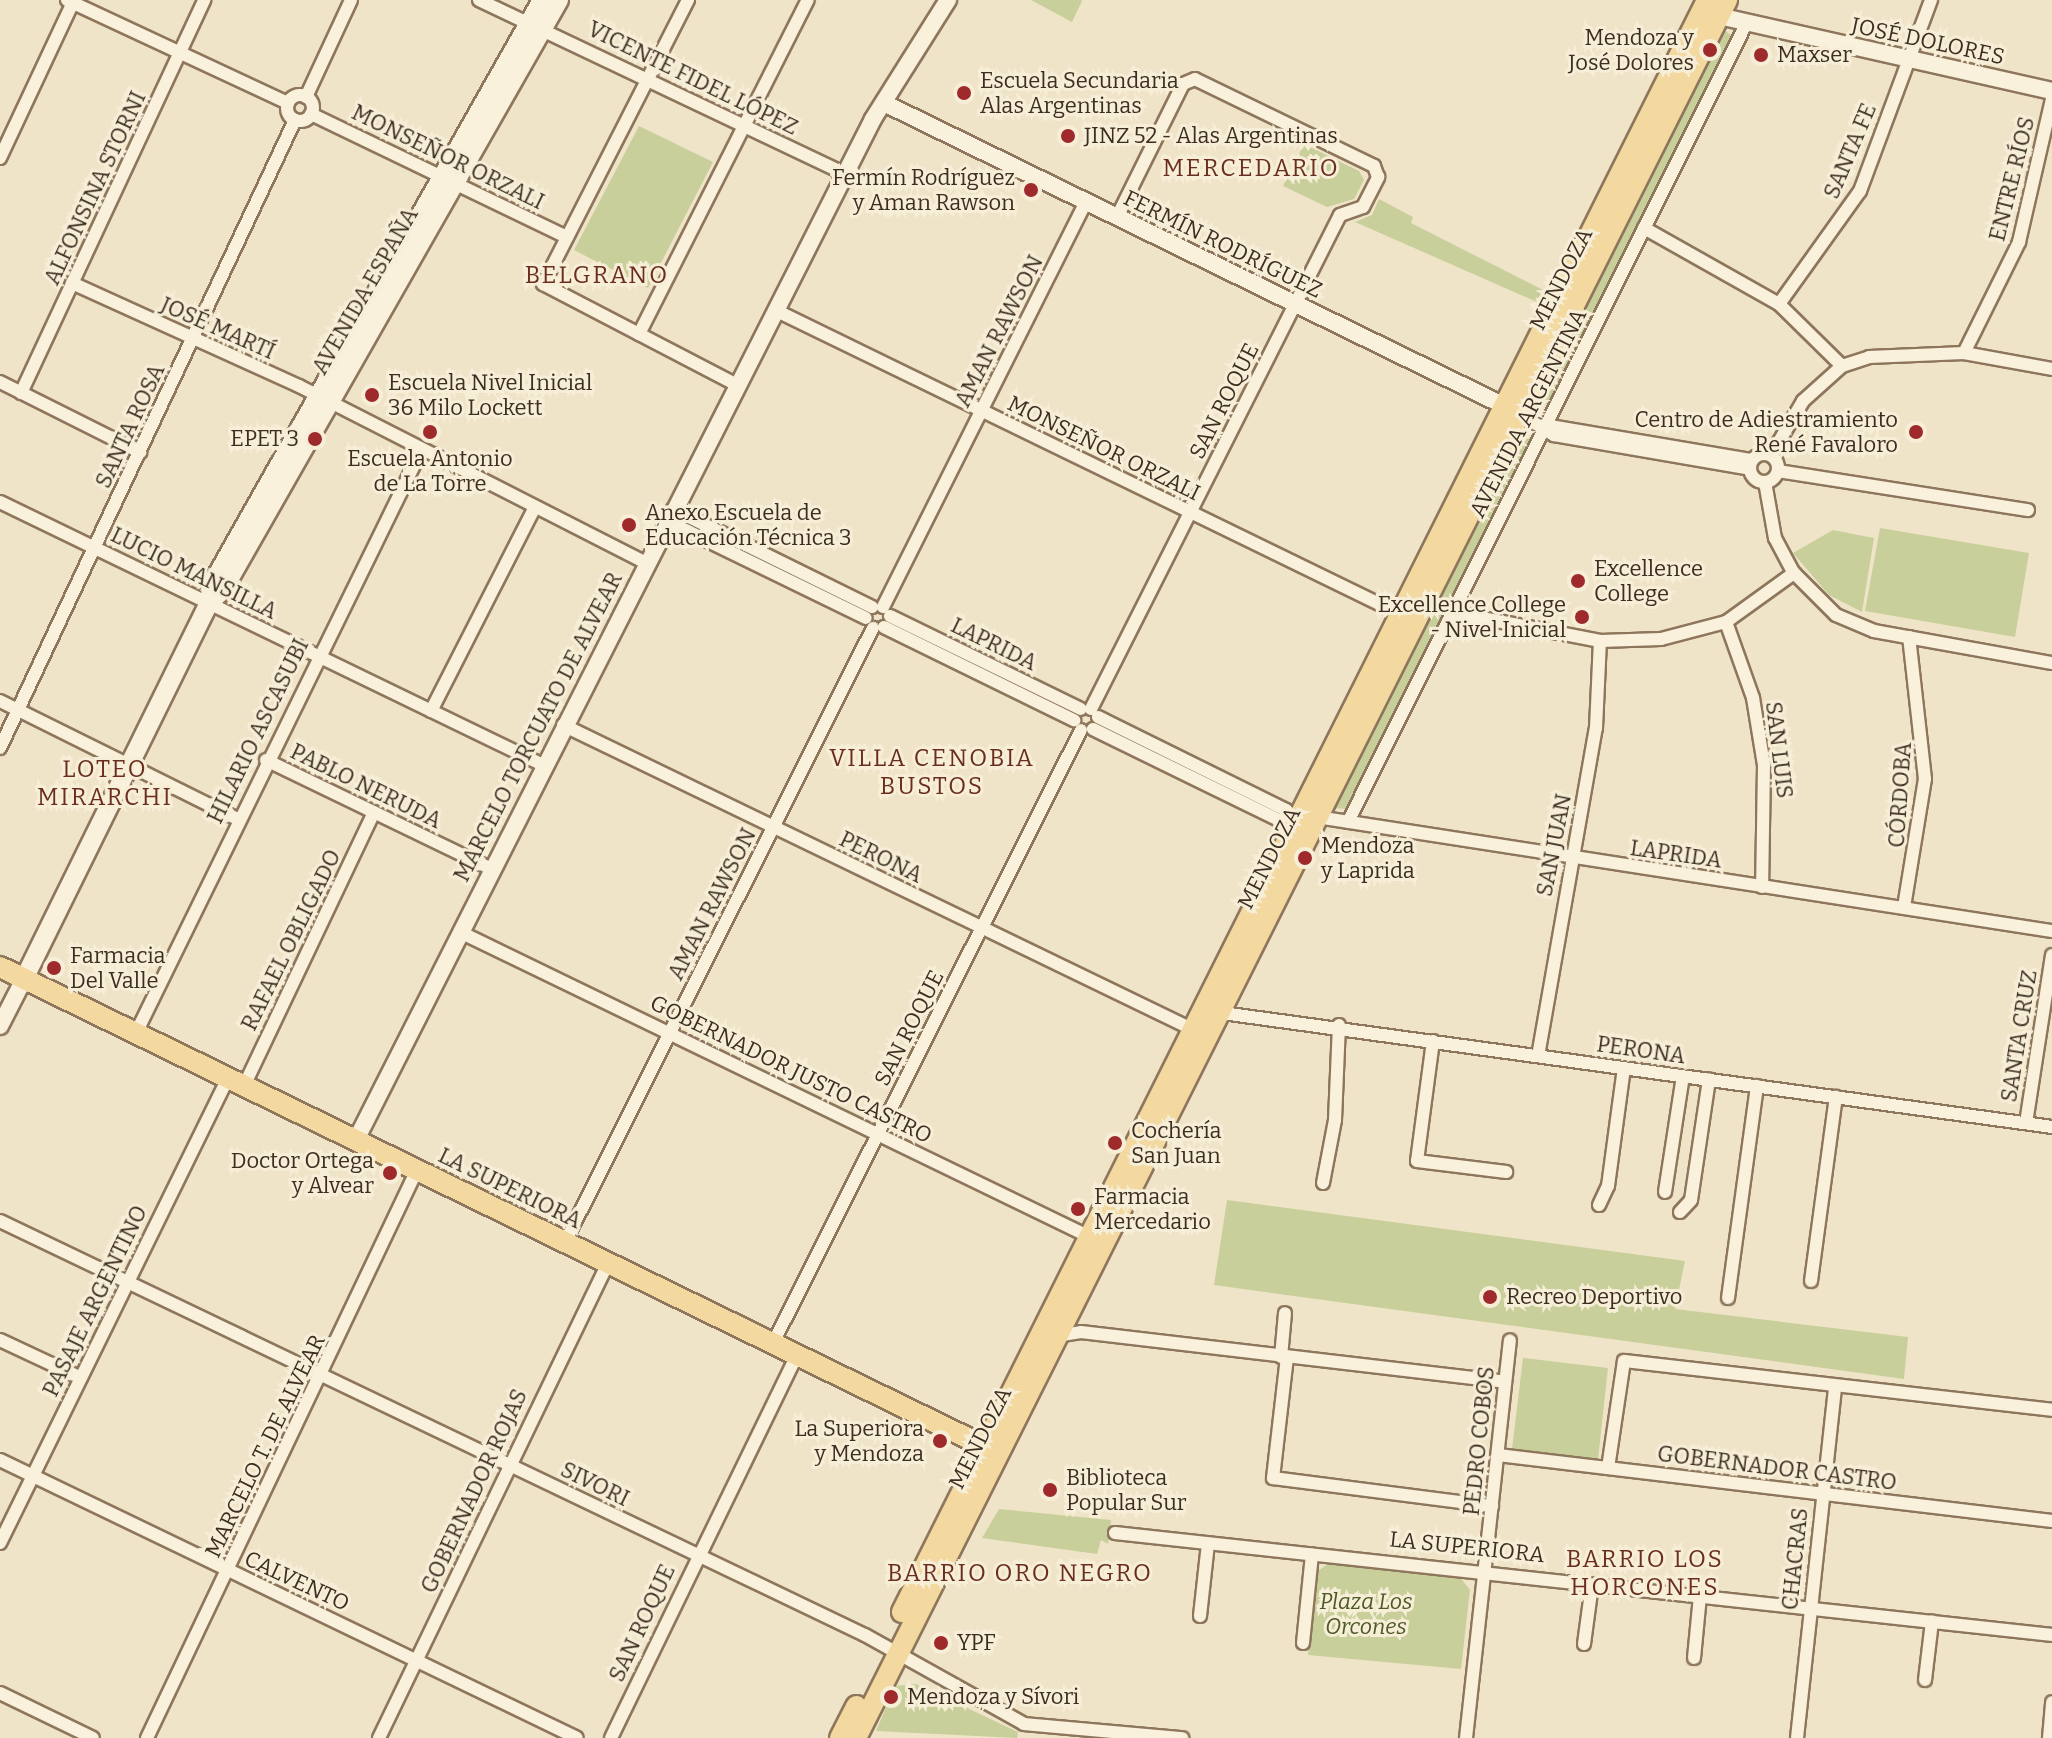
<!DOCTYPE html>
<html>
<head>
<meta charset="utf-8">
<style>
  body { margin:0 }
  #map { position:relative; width:2052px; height:1738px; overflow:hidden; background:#f0e4c8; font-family:Bitter,serif }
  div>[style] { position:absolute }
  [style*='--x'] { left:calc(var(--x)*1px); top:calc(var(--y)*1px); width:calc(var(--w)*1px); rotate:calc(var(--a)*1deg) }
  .green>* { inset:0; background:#c9cf9b }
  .roads { filter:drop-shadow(2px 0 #8d765c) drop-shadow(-2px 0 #8d765c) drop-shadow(0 2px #8d765c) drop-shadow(0 -2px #8d765c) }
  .minor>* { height:12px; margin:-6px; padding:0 6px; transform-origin:6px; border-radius:6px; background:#faf1dc }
  .minor>.ring { margin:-6px; padding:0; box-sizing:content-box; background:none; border:12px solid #faf1dc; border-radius:50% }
  .tertiary>* { height:16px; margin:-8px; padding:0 8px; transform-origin:8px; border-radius:8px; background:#faf1dc }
  .secondary>* { height:18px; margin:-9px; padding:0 9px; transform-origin:9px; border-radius:9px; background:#faf1dc }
  .primary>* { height:20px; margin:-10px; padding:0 10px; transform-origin:10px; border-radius:10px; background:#f3d9a0 }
  .dots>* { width:22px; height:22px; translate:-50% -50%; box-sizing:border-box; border:4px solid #f7eed8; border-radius:50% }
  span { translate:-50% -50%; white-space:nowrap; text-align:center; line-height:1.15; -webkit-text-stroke:6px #f7eed8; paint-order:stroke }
  .poi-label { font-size:22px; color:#3d2e20 }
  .right { translate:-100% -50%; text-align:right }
  .left { translate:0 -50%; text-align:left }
  .street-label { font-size:22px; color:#3d2e20 }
  .park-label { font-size:22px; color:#4d5a26; font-style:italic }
  .neighbourhood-label { font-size:24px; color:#6b2e1e; letter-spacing:2px }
</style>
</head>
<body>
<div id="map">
  <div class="green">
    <div style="clip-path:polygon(1031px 0,1081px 0,1082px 1px,1072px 22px)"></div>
    <div style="clip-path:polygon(1722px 28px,1732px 36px,1549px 404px,1538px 403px)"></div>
    <div style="clip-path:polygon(639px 126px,713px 162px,648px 288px,574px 250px)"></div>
    <div style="clip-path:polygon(1304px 144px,1359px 171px,1364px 180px,1354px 199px,1327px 207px,1283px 186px)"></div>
    <div style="clip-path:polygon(1379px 199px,1413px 217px,1411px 223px,1543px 290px,1537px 302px,1355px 222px,1372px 215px)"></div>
    <div style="clip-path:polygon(1524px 432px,1533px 441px,1346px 809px,1334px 808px)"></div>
    <div style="clip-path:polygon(1880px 528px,2029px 553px,2015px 637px,1865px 611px)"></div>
    <div style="clip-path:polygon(1833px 530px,1874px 538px,1862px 612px,1829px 595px,1793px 553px)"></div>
    <div style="clip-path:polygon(1227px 1200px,1685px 1261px,1675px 1309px,1908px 1337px,1904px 1379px,1214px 1285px)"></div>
    <div style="clip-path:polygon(1523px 1358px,1608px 1368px,1598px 1459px,1512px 1449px)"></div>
    <div style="clip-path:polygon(999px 1509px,1111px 1520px,1108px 1544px,1101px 1540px,1097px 1554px,982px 1538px)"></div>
    <div style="clip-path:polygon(1330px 1562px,1459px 1576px,1470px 1590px,1461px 1669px,1308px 1655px,1317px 1572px)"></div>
    <div style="clip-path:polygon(916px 1684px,1018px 1732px,1017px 1738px,876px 1731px,895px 1686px)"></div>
  </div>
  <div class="roads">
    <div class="minor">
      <div style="--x:67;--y:0;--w:244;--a:25"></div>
      <div style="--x:479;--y:0;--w:405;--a:25.4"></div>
      <div style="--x:688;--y:0;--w:319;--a:117"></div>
      <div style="--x:543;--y:284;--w:219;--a:27.5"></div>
      <div class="ring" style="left:287px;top:95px;width:14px;height:14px"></div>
      <div style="--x:306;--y:97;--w:107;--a:-65.1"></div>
      <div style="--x:311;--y:114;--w:284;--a:25.7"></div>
      <div style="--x:0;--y:158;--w:174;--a:-64.9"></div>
      <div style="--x:1644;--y:228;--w:155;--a:29.4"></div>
      <div style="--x:1779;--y:304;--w:88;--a:44.5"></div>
      <div style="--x:72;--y:283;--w:249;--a:24.4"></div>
      <div style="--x:299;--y:386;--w:390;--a:27"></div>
      <div style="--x:1779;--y:304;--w:139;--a:-54.4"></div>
      <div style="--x:1860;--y:191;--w:204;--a:-69.6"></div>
      <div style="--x:775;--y:310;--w:702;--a:25.94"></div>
      <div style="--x:639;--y:334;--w:374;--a:-63.2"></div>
      <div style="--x:1964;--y:353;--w:124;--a:-63.6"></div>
      <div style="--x:2019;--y:242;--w:147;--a:-77"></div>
      <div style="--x:0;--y:382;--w:157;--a:26.6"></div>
      <div style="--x:21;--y:393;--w:434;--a:-65"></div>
      <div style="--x:1520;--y:414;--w:40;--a:32"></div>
      <div style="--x:1554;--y:435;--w:199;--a:9.8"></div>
      <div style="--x:1544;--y:425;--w:211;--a:9.6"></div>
      <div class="ring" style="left:1750px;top:454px;width:16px;height:16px"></div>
      <div style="--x:1771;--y:455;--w:63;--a:-59.3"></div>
      <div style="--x:1803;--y:401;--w:52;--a:-41.9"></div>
      <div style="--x:1842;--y:366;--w:28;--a:-18"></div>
      <div style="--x:1869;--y:357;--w:95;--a:-2.4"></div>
      <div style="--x:1964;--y:353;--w:89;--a:10.3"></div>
      <div style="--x:1778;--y:471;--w:253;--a:8.9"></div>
      <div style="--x:1765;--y:482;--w:57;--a:79.9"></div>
      <div style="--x:1775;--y:538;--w:40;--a:62"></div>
      <div style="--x:1794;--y:573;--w:59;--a:45"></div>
      <div style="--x:1836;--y:615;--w:41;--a:22.8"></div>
      <div style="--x:1874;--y:631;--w:181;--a:10.2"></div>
      <div style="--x:0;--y:502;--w:603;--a:25.84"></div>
      <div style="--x:673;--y:509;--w:222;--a:26.2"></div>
      <div style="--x:667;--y:521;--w:221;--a:26"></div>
      <div style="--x:883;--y:607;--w:453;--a:-63.4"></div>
      <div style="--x:1451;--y:612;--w:152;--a:11"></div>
      <div style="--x:1600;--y:641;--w:61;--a:-1.9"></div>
      <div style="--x:1661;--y:639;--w:67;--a:-14.7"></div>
      <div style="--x:1726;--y:622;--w:84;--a:-35.8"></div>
      <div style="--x:890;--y:616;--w:212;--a:26"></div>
      <div style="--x:1726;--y:622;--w:81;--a:70.4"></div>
      <div style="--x:1753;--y:698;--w:68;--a:80.7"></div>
      <div style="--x:1764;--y:765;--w:122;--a:90.9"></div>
      <div style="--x:884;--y:627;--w:212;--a:26.1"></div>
      <div style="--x:0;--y:701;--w:266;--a:26.4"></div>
      <div style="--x:1091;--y:709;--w:553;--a:-63.25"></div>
      <div style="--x:1340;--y:215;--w:24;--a:-19"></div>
      <div style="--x:1363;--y:207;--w:34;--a:-63"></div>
      <div style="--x:1378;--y:177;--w:12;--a:-110"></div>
      <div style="--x:1374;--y:166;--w:199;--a:-154.1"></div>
      <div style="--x:1195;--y:79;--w:13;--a:157"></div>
      <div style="--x:1183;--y:84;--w:148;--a:116.4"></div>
      <div style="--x:431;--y:711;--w:229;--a:-63"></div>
      <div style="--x:1098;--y:717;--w:210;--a:26.3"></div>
      <div style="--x:1286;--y:810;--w:13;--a:51"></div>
      <div style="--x:563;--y:725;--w:705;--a:25.8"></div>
      <div style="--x:1093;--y:729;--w:209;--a:26.1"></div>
      <div style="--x:1281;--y:821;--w:36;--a:-6"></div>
      <div style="--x:1317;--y:817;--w:744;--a:8.82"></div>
      <div style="--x:0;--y:748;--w:694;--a:-64.84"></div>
      <div style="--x:266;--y:760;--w:250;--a:25.8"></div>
      <div style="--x:1348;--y:822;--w:892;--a:-63.49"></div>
      <div style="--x:1904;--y:907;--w:130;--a:-80.7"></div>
      <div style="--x:1925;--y:779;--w:143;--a:-96.4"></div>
      <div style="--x:460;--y:932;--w:704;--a:25.84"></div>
      <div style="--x:1215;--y:1012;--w:845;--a:7.82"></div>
      <div style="--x:136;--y:1033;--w:650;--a:-63.91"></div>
      <div style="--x:1433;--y:1041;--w:121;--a:97.6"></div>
      <div style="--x:1417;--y:1161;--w:90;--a:7"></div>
      <div style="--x:1538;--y:1056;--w:333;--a:-80"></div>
      <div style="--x:1596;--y:728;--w:87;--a:-87.4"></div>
      <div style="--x:244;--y:1086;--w:303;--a:-64.6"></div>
      <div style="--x:2026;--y:1123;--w:170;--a:-81.2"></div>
      <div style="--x:1323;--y:1183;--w:64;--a:-79.2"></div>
      <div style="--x:1335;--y:1120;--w:95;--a:-87.6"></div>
      <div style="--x:1665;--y:1192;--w:117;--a:-81.2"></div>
      <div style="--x:1599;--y:1205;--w:21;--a:-65"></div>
      <div style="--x:1608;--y:1186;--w:119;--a:-82.3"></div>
      <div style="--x:1680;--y:1212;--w:16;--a:-47"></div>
      <div style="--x:1691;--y:1200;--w:122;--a:-81.5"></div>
      <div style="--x:0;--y:1221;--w:959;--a:25.58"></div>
      <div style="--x:865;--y:1635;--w:182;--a:29.2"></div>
      <div style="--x:1024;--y:1724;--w:159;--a:5.1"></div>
      <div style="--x:565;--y:1242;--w:687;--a:-63.36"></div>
      <div style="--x:1811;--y:1281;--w:186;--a:-82.3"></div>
      <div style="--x:1728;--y:1298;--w:214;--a:-82.2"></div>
      <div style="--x:1056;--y:1336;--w:25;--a:-9"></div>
      <div style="--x:1081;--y:1332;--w:427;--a:6.7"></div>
      <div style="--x:0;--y:1340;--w:89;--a:25.1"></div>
      <div style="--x:773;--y:1343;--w:686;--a:-63.32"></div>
      <div style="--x:1281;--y:1357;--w:44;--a:-84.8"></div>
      <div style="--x:1287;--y:1357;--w:122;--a:96.6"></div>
      <div style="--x:1273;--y:1478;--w:221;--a:7.3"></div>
      <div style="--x:1498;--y:1455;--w:558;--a:6.79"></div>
      <div style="--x:0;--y:1460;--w:640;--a:25.72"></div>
      <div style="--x:1608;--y:1468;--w:108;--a:-81.5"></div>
      <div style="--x:1624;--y:1361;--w:431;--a:6.5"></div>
      <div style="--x:1115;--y:1533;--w:943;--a:6.21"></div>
      <div style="--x:0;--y:1543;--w:518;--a:-63.88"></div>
      <div style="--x:1200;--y:1616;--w:73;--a:-83.7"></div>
      <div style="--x:1303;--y:1643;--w:89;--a:-84.2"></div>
      <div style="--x:1584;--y:1644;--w:60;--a:-82.3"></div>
      <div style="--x:1694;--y:1658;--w:62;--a:-84.5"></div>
      <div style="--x:1925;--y:1680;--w:59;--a:-83.2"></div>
      <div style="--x:0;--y:1693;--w:103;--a:25.8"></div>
      <div style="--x:147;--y:1738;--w:629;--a:-64.58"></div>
      <div style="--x:379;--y:1738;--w:527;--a:-64.26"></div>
      <div style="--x:611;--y:1738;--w:426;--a:-64.1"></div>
      <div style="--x:1466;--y:1738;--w:400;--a:-83.7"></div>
      <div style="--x:1797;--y:1738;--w:354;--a:-83.8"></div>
      <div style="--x:2049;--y:1738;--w:36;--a:-85"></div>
    </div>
    <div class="tertiary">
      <div style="--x:1710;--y:14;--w:351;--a:12.7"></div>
      <div style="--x:884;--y:103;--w:702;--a:26.02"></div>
      <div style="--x:0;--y:1026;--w:53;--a:-62.9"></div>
      <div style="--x:356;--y:1140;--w:1144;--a:-63.14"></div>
      <div style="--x:873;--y:119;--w:141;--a:-57.8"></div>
    </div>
    <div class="secondary">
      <div style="--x:209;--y:603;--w:19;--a:-43"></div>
      <div style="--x:223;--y:590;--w:679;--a:-60.34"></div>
      <div style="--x:24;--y:979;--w:419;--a:-63.8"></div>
      <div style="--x:209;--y:603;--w:19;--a:-81"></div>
      <div style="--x:212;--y:584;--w:671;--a:-60.53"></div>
    </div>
    <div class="primary">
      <div style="--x:0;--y:967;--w:1103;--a:25.96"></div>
      <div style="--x:902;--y:1612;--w:1802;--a:-63.46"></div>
      <div style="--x:840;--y:1738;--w:36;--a:-63"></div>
      <div style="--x:856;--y:1738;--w:1944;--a:-63.38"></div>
    </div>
  </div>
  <div class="dots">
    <div style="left:1710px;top:50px;background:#9e2a2b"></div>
    <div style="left:1761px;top:55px;background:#9e2a2b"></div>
    <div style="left:964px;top:93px;background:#9e2a2b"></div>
    <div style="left:1068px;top:136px;background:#9e2a2b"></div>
    <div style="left:1031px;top:190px;background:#9e2a2b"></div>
    <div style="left:372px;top:395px;background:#9e2a2b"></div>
    <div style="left:430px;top:432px;background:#9e2a2b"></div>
    <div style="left:1916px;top:432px;background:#9e2a2b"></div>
    <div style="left:315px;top:439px;background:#9e2a2b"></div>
    <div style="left:629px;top:525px;background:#9e2a2b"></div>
    <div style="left:1578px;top:581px;background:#9e2a2b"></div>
    <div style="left:1582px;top:617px;background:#9e2a2b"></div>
    <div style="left:1305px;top:858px;background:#9e2a2b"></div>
    <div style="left:54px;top:968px;background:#9e2a2b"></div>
    <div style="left:1115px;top:1143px;background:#9e2a2b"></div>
    <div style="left:390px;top:1173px;background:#9e2a2b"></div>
    <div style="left:1078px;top:1209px;background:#9e2a2b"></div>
    <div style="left:1490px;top:1297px;background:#9e2a2b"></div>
    <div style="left:940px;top:1441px;background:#9e2a2b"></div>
    <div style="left:1050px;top:1490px;background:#9e2a2b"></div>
    <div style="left:941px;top:1643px;background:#9e2a2b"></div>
    <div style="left:891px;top:1697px;background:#9e2a2b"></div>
  </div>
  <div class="poi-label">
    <span class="right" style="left:1694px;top:50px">Mendoza y<br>José Dolores</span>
    <span class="left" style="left:1777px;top:55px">Maxser</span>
    <span class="left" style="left:980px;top:93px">Escuela Secundaria<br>Alas Argentinas</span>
    <span class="left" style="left:1084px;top:136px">JINZ 52 - Alas Argentinas</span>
    <span class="right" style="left:1015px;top:190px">Fermín Rodríguez<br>y Aman Rawson</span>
    <span class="left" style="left:388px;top:395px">Escuela Nivel Inicial<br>36 Milo Lockett</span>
    <span class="right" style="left:1898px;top:432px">Centro de Adiestramiento<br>René Favaloro</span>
    <span class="right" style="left:299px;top:439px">EPET 3</span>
    <span style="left:430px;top:471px">Escuela Antonio<br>de La Torre</span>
    <span class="left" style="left:645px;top:525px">Anexo Escuela de<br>Educación Técnica 3</span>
    <span class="left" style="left:1594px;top:581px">Excellence<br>College</span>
    <span class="right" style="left:1566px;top:617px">Excellence College<br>- Nivel Inicial</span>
    <span class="left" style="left:1321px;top:858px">Mendoza<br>y Laprida</span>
    <span class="left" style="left:70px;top:968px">Farmacia<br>Del Valle</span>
    <span class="left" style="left:1131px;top:1143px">Cochería<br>San Juan</span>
    <span class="right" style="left:374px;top:1173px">Doctor Ortega<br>y Alvear</span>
    <span class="left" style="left:1094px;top:1209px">Farmacia<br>Mercedario</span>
    <span class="left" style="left:1506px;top:1297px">Recreo Deportivo</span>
    <span class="right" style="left:924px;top:1441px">La Superiora<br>y Mendoza</span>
    <span class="left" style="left:1066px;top:1490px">Biblioteca<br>Popular Sur</span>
    <span class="left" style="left:957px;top:1643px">YPF</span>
    <span class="left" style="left:907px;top:1697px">Mendoza y Sívori</span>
  </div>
  <div class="street-label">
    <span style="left:1928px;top:41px;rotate:12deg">JOSÉ DOLORES</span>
    <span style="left:693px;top:78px;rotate:26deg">VICENTE FIDEL LÓPEZ</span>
    <span style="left:1850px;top:151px;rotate:-67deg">SANTA FE</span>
    <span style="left:448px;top:157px;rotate:26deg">MONSEÑOR ORZALI</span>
    <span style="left:2012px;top:179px;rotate:-76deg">ENTRE RÍOS</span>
    <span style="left:95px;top:188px;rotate:-65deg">ALFONSINA STORNI</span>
    <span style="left:1223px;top:244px;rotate:26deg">FERMÍN RODRÍGUEZ</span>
    <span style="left:1561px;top:279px;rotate:-63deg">MENDOZA</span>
    <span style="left:365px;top:291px;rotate:-60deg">AVENIDA ESPAÑA</span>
    <span style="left:218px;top:328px;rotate:24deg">JOSÉ MARTÍ</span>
    <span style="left:999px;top:331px;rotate:-63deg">AMAN RAWSON</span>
    <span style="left:1224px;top:401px;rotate:-63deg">SAN ROQUE</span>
    <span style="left:1528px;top:413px;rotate:-63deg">AVENIDA ARGENTINA</span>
    <span style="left:130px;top:426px;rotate:-65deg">SANTA ROSA</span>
    <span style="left:1104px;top:448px;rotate:26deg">MONSEÑOR ORZALI</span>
    <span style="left:194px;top:573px;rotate:26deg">LUCIO MANSILLA</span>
    <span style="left:994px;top:644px;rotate:26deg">LAPRIDA</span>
    <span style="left:538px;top:727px;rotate:-63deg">MARCELO TORCUATO DE ALVEAR</span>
    <span style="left:258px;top:731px;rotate:-64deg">HILARIO ASCASUBI</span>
    <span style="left:1779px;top:750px;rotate:83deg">SAN LUIS</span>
    <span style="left:366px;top:786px;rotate:26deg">PABLO NERUDA</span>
    <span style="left:1900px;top:795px;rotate:-86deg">CÓRDOBA</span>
    <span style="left:1554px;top:845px;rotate:-79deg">SAN JUAN</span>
    <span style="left:1676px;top:854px;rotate:8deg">LAPRIDA</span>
    <span style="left:881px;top:857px;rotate:26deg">PERONA</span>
    <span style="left:1269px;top:858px;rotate:-63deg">MENDOZA</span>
    <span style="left:712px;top:904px;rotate:-63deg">AMAN RAWSON</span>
    <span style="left:291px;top:940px;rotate:-64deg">RAFAEL OBLIGADO</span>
    <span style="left:909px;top:1028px;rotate:-63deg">SAN ROQUE</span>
    <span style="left:2019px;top:1036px;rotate:-81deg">SANTA CRUZ</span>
    <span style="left:1641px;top:1050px;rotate:8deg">PERONA</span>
    <span style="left:791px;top:1069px;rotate:26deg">GOBERNADOR JUSTO CASTRO</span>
    <span style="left:510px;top:1188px;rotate:26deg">LA SUPERIORA</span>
    <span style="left:95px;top:1301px;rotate:-64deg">PASAJE ARGENTINO</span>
    <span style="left:980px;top:1438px;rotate:-63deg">MENDOZA</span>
    <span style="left:1479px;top:1441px;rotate:-84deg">PEDRO COBOS</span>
    <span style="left:265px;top:1446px;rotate:-64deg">MARCELO T. DE ALVEAR</span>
    <span style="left:1777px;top:1468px;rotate:7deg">GOBERNADOR CASTRO</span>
    <span style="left:595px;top:1484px;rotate:26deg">SIVORI</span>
    <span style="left:474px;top:1491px;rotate:-65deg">GOBERNADOR ROJAS</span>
    <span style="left:1467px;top:1547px;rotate:6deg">LA SUPERIORA</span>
    <span style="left:1795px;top:1559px;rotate:-84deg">CHACRAS</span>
    <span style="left:297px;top:1581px;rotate:25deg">CALVENTO</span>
    <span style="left:642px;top:1623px;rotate:-65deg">SAN ROQUE</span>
  </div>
  <div class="park-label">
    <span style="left:1366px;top:1614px">Plaza Los<br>Orcones</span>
  </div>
  <div class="neighbourhood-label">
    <span style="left:1251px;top:169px">MERCEDARIO</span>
    <span style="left:597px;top:276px">BELGRANO</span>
    <span style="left:932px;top:773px">VILLA CENOBIA<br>BUSTOS</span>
    <span style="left:105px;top:784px">LOTEO<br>MIRARCHI</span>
    <span style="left:1645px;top:1574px">BARRIO LOS<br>HORCONES</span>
    <span style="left:1020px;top:1574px">BARRIO ORO NEGRO</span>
  </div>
</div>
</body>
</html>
